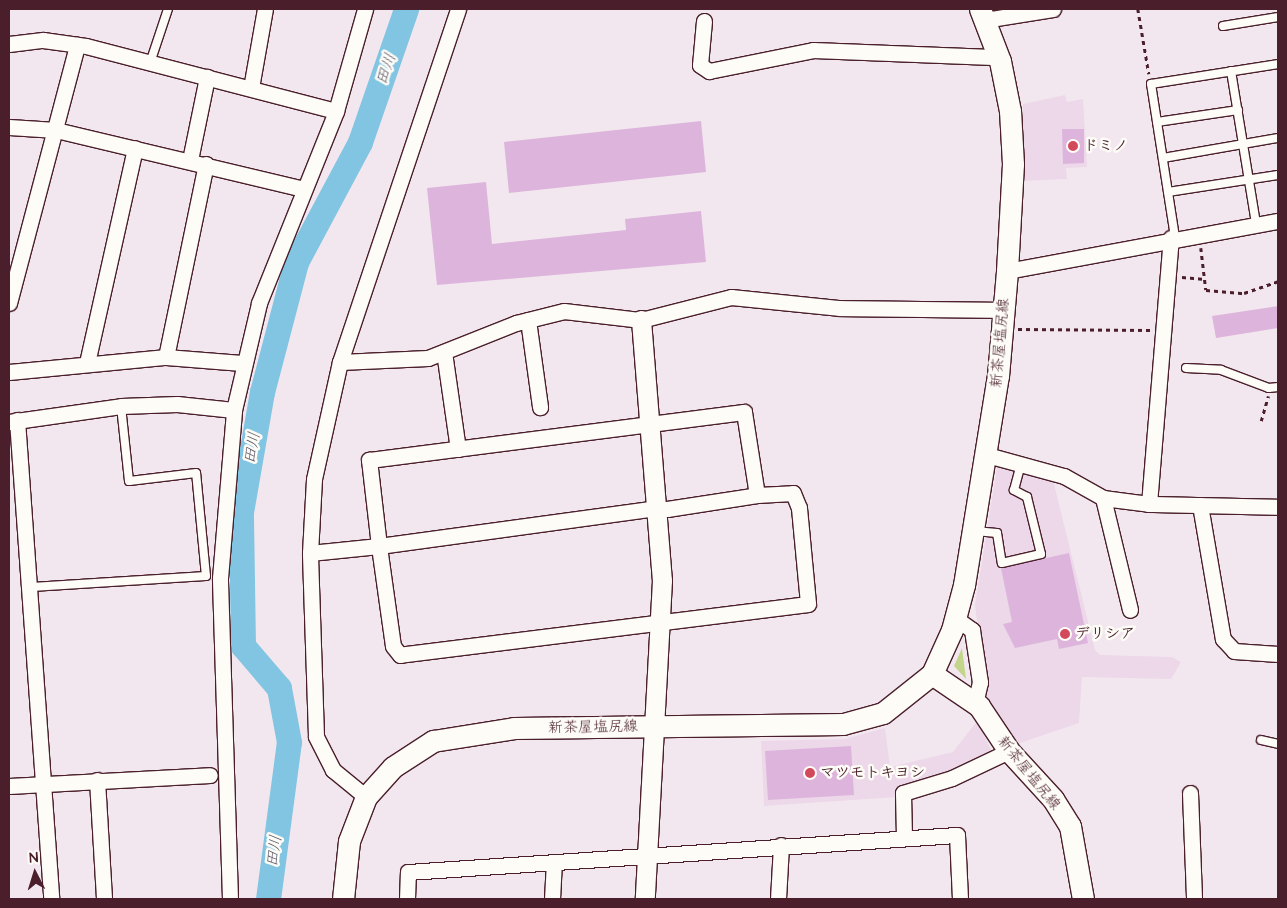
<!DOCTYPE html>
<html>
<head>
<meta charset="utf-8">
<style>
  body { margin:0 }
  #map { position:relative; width:1287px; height:908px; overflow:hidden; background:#f3e7ef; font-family:"Architects Daughter","Klee One",sans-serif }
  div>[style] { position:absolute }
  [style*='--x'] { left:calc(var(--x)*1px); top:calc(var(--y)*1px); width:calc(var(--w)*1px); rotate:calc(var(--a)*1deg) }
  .built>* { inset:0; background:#ecd8e9 }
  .green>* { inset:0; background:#c2d58a }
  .river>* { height:25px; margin:-12.5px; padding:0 12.5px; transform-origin:12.5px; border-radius:12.5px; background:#81c5e2 }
  .building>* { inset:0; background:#ddb5dc }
  .path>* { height:2.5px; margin-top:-1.25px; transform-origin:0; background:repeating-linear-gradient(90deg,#4a1f2b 0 4px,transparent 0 8px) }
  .roads { filter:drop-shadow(1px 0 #4a1f2b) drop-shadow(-1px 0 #4a1f2b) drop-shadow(0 1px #4a1f2b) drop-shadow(0 -1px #4a1f2b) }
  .service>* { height:8px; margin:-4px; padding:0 4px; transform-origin:4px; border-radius:4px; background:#fdfcf7 }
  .minor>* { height:15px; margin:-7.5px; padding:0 7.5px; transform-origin:7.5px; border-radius:7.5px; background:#fdfcf7 }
  .tertiary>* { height:19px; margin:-9.5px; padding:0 9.5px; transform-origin:9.5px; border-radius:9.5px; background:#fdfcf7 }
  .secondary>* { height:21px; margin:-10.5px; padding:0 10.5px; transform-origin:10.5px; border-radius:10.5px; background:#fdfcf7 }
  .dots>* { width:14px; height:14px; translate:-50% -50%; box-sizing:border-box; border:2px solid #fdfcf7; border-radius:50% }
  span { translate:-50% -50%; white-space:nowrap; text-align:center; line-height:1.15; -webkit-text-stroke:5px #fdfcf7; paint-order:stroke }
  .poi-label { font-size:15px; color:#4a1f2b; font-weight:700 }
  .left { translate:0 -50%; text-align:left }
  .street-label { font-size:15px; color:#4a1f2b }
  .water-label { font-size:16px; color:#5d596b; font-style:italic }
  .frame { position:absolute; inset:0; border:10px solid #4a1f2b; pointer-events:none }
  .north { position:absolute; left:10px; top:848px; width:50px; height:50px; -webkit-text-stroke:4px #fdfcf7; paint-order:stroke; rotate:355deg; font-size:14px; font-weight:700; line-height:20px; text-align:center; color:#4a1f2b }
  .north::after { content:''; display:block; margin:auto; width:18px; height:22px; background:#4a1f2b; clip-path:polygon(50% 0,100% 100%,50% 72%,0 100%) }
</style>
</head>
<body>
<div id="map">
  <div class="built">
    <div style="clip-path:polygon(1065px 95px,1067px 102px,1083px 99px,1087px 167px,1066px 168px,1067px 179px,1023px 181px,1023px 104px)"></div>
    <div style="clip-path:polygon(998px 461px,1052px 476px,1095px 650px,1100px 655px,1172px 657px,1181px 662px,1171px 679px,1082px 677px,1079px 723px,1017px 744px,989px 711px,975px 605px)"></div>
    <div style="clip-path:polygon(977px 721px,992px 752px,965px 768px,896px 791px,897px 797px,764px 806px,761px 741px,845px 739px,885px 728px,890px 767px,953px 752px)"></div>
  </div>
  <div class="green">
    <div style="clip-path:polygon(962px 648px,966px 679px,954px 666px)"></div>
  </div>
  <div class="river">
    <div style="--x:268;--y:899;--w:158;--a:-82.4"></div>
    <div style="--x:289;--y:742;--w:55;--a:-100.5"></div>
    <div style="--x:279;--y:688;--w:55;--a:-130.6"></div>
    <div style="--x:243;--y:646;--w:134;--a:-90.9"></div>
    <div style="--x:241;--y:512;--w:122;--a:-80.1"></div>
    <div style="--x:262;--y:392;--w:134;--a:-75.3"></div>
    <div style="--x:296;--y:262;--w:136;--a:-61.9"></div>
    <div style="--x:360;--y:142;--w:141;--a:-70.9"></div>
  </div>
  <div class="building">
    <div style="clip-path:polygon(701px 121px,706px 172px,509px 193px,504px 142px)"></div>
    <div style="clip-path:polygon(1062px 129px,1084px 129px,1084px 163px,1063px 164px)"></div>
    <div style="clip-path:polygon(486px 182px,492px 244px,626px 230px,625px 219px,701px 211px,706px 262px,437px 285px,427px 188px)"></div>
    <div style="clip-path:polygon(1278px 306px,1278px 328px,1216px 338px,1212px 316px)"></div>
    <div style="clip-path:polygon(1069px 553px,1088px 643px,1059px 649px,1057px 639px,1015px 648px,1003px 624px,1012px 622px,1001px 568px)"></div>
    <div style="clip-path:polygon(851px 746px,854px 795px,768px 800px,765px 751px)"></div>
  </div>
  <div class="path">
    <div style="--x:1138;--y:9;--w:66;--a:80.4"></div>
    <div style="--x:1201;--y:248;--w:42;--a:83.2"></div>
    <div style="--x:1206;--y:290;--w:38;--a:5"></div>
    <div style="--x:1244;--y:293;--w:36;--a:-19"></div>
    <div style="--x:1182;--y:277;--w:23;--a:5"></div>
    <div style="--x:1018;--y:329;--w:132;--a:0.4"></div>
    <div style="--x:1261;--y:421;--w:26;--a:-74"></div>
  </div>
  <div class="roads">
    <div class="service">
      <div style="--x:1223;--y:26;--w:56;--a:-9.3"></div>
      <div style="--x:150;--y:63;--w:57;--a:-71.6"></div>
      <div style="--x:1231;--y:71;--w:155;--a:80.7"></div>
      <div style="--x:1157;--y:122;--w:82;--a:-8.4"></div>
      <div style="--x:1163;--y:158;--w:117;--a:-9.9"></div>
      <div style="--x:1168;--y:192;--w:111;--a:-8.8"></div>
      <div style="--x:1175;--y:237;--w:155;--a:-98.9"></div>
      <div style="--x:1151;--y:84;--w:129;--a:-8.9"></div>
      <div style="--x:1186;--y:368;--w:35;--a:3"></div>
      <div style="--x:1221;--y:370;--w:51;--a:20.6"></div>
      <div style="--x:1269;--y:388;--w:9;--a:-6"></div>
      <div style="--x:975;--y:531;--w:22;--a:5"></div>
      <div style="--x:997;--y:533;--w:30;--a:81"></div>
      <div style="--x:1002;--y:563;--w:40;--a:-13"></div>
      <div style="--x:1041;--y:554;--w:59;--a:-103.8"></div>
      <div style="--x:1027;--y:497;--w:15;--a:-152"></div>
      <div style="--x:1014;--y:490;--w:27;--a:-75"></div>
      <div style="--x:32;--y:587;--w:174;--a:-3.6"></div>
      <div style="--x:206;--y:576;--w:103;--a:-95.5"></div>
      <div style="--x:196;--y:473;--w:67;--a:173.2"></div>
      <div style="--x:129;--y:481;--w:75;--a:-96.1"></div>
      <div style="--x:1261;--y:740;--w:17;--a:13"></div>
    </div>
    <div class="minor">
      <div style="--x:985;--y:20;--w:69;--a:-9.2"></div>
      <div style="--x:704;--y:21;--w:44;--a:95.2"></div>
      <div style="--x:700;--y:65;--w:11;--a:34"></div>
      <div style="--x:709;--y:71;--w:106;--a:-11.4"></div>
      <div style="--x:813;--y:50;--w:186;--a:2.2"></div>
      <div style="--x:9;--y:44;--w:34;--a:-7"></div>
      <div style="--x:43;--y:40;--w:43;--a:7.9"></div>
      <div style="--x:86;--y:46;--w:258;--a:14.6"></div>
      <div style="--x:251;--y:88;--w:80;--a:-80"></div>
      <div style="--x:9;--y:127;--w:47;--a:3.7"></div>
      <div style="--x:56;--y:130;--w:254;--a:13.4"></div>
      <div style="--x:190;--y:160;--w:85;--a:-78.4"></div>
      <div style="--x:1007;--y:271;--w:276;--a:-10.5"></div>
      <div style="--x:9;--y:303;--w:267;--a:-75.2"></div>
      <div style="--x:528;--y:320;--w:88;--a:82.1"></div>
      <div style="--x:444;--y:352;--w:98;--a:81.8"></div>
      <div style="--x:166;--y:357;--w:197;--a:-78.3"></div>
      <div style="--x:340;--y:362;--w:88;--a:-2.6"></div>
      <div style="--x:428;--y:358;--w:95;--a:-21.7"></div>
      <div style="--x:516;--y:323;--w:49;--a:-14"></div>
      <div style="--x:564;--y:311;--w:78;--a:6.7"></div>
      <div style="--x:641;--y:320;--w:93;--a:-14.3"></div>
      <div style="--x:731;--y:297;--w:110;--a:5.8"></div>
      <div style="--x:840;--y:308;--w:163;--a:0.7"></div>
      <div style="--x:87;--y:363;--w:220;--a:-77.4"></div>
      <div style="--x:9;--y:372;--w:158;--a:-5.5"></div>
      <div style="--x:166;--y:357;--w:76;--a:4.5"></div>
      <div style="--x:17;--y:420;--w:480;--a:85.9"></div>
      <div style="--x:9;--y:422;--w:113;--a:-8.1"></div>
      <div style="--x:121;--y:406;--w:56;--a:-2"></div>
      <div style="--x:177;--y:404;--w:57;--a:6"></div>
      <div style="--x:987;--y:455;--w:80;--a:15.3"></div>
      <div style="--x:1064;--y:476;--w:45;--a:29.4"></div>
      <div style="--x:1103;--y:498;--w:46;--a:7.4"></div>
      <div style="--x:1149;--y:504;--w:129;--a:1.3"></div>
      <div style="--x:1103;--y:498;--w:115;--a:76.4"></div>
      <div style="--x:1149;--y:504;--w:267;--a:-85.3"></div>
      <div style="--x:1200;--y:505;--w:136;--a:80.3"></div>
      <div style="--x:1223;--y:639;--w:16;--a:47"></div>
      <div style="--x:1234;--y:651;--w:44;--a:3.9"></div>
      <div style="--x:310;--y:553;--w:69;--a:-5.8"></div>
      <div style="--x:379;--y:546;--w:274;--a:-7.8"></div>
      <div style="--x:650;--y:509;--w:17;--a:0"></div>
      <div style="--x:667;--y:509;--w:91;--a:-8.8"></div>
      <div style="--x:757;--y:495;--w:36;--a:-3"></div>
      <div style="--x:793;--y:493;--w:16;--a:68"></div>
      <div style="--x:799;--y:508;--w:96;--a:84.6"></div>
      <div style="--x:808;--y:604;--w:411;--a:172.9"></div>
      <div style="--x:400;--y:655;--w:11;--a:-128"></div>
      <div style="--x:393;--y:646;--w:101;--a:-98"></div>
      <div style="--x:379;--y:546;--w:87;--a:-96.6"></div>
      <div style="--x:369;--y:460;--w:378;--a:-7.3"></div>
      <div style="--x:744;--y:412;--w:84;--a:81.1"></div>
      <div style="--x:955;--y:618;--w:21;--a:35"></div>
      <div style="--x:972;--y:630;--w:53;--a:81.3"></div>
      <div style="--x:980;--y:682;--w:22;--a:103"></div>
      <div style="--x:97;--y:780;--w:119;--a:86.6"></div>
      <div style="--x:9;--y:786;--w:201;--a:-3.1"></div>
      <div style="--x:1190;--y:793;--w:106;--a:87.8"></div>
      <div style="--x:366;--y:797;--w:43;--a:-140.7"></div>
      <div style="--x:333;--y:770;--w:38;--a:-117"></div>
      <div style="--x:316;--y:736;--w:183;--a:-91.9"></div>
      <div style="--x:310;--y:553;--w:74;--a:-86.9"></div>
      <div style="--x:314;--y:479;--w:120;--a:-77.5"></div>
      <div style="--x:340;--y:362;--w:372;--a:-71.5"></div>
      <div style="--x:904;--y:837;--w:44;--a:-91.3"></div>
      <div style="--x:903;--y:793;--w:51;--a:-17"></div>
      <div style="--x:952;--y:778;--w:63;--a:-25.3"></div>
      <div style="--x:230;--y:899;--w:321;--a:-91.8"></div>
      <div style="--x:220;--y:578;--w:169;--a:-85.2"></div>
      <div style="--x:234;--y:410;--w:110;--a:-76.8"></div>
      <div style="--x:259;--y:303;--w:207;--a:-68.1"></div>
      <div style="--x:336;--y:111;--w:106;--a:-74.1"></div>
      <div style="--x:407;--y:899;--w:27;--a:-88"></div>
      <div style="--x:408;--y:872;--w:550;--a:-3.86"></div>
      <div style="--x:957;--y:835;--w:64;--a:87.3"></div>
      <div style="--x:552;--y:899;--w:36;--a:-87"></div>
      <div style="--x:778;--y:899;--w:54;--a:-86.8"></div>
    </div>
    <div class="tertiary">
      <div style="--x:641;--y:320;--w:261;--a:85.4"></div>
      <div style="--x:662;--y:580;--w:319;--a:93.1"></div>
    </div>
    <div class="secondary">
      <div style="--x:932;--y:674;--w:57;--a:34.2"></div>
      <div style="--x:979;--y:706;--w:54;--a:56.3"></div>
      <div style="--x:1009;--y:751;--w:65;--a:47.5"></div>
      <div style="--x:1053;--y:799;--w:32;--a:58"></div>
      <div style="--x:1070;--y:826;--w:74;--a:79.9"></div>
      <div style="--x:343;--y:899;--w:58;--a:-84.1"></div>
      <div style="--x:349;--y:841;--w:47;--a:-68.9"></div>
      <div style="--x:366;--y:797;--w:40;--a:-48"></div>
      <div style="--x:393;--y:767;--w:48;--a:-33"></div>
      <div style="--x:433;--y:741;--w:82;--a:-9.1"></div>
      <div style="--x:514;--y:728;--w:329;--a:-0.7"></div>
      <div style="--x:843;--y:724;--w:41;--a:-15.4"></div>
      <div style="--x:883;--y:713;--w:63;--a:-38.5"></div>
      <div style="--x:932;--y:674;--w:48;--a:-65.6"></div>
      <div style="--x:952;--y:630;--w:47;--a:-75.1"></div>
      <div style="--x:964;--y:585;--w:212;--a:-80.8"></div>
      <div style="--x:998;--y:376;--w:105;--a:-85.1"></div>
      <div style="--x:1007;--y:271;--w:107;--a:-86.8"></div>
      <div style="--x:1013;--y:164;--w:53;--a:-93.2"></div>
      <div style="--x:1010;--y:111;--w:51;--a:-101.3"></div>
      <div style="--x:1000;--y:61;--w:56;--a:-111"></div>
    </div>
  </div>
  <div class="dots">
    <div style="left:1073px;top:146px;background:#d1495b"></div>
    <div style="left:1065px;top:634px;background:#d1495b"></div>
    <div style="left:810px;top:773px;background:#d1495b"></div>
  </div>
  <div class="poi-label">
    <span class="left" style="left:1083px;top:146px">ドミノ</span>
    <span class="left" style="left:1075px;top:634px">デリシア</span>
    <span class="left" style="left:820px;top:773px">マツモトキヨシ</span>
  </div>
  <div class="street-label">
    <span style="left:1000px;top:343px;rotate:-85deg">新茶屋塩尻線</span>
    <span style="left:593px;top:727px;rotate:-1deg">新茶屋塩尻線</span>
    <span style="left:1029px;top:773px;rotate:51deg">新茶屋塩尻線</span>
  </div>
  <div class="water-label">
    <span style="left:386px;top:69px;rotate:-71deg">田川</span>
    <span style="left:252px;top:448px;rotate:-80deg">田川</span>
    <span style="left:274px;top:851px;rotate:-82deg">田川</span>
  </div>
  <div class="frame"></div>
  <div class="north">N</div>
</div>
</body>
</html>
